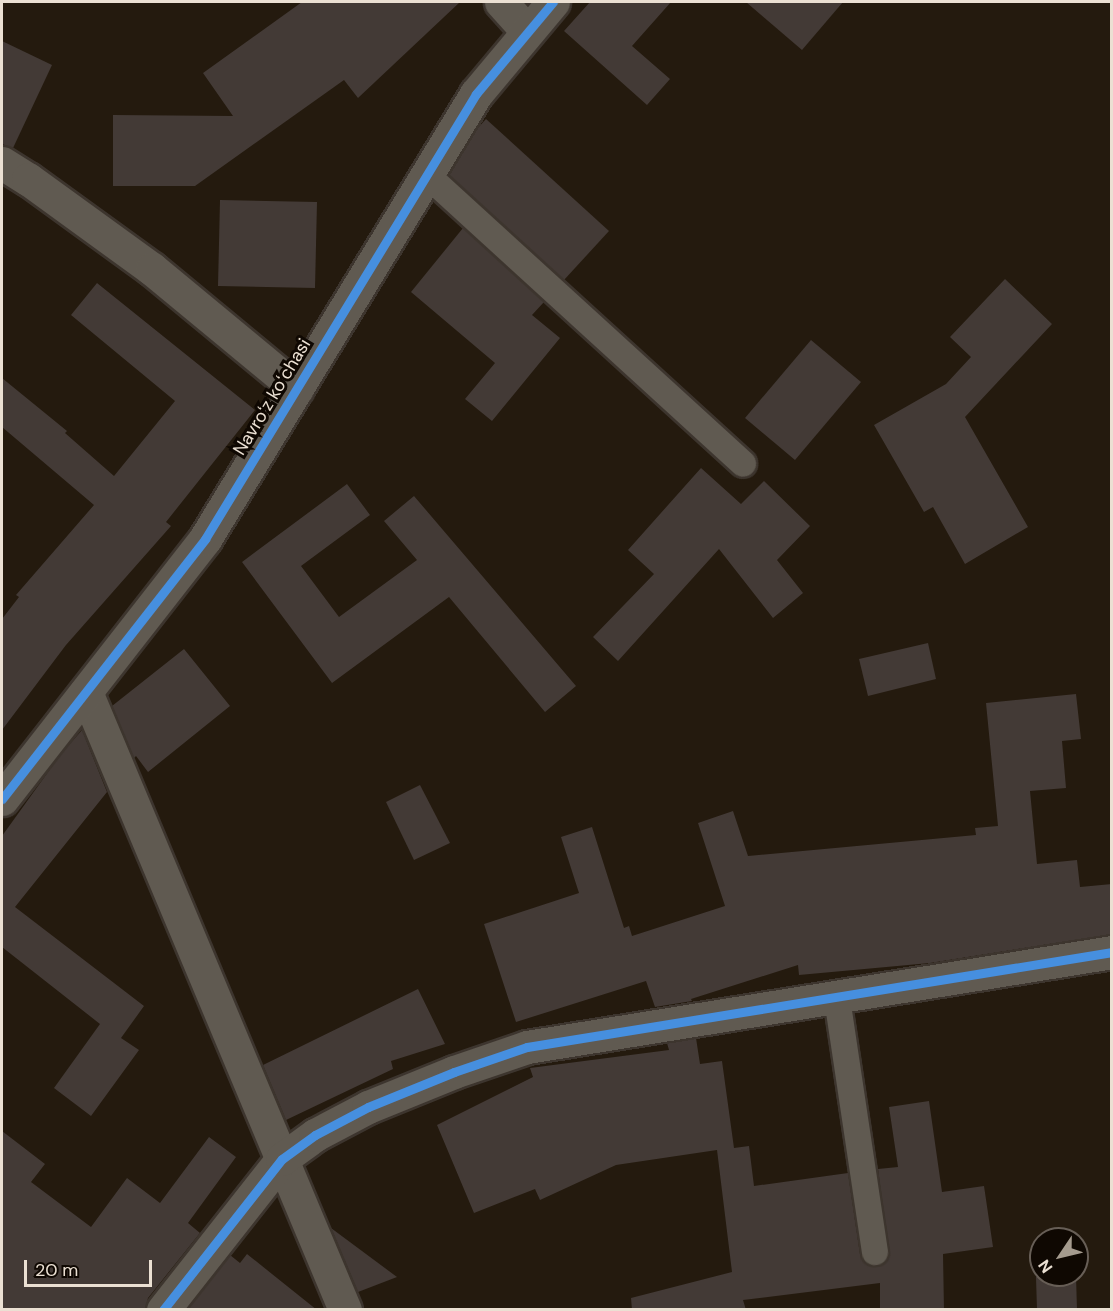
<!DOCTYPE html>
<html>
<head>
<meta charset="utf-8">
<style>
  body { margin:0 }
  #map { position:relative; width:1113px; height:1311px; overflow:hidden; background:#241a0e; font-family:"DM Sans",sans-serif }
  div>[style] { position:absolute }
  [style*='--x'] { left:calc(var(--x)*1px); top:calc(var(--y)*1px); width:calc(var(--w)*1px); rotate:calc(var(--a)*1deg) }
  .building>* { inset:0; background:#433a36 }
  .roads { filter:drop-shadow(2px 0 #3d352e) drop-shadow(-2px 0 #3d352e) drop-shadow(0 2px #3d352e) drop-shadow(0 -2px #3d352e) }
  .service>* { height:26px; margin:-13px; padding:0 13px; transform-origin:13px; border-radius:13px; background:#605a51 }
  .minor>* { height:33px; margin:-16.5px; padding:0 16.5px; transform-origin:16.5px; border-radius:16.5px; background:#605a51 }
  .cycleway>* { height:9px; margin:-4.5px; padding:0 4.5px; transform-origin:4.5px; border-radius:4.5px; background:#468fdf }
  span { translate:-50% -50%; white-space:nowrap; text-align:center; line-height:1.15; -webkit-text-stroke:6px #0f0802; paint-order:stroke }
  .street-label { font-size:18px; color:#ebe0d3 }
  .frame { position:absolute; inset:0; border:3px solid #ebe0d3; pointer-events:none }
  .north { position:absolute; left:1029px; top:1227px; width:60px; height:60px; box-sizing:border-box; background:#0f0802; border:2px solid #675e56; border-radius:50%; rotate:235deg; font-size:16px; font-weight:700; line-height:24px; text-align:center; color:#ebe0d3 }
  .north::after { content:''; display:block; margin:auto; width:21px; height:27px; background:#a59b8e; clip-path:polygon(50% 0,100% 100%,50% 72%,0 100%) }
  .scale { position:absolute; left:24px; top:1260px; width:128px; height:27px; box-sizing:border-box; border:3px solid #ebe0d3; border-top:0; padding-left:8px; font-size:18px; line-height:21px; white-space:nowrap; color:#ebe0d3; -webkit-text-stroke:4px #0f0802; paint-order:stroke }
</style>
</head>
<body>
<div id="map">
  <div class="building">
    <div style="clip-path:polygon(302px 2px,460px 2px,358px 98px,344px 80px,195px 186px,113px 186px,113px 115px,233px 116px,203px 73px)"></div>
    <div style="clip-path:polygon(590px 2px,671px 2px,632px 46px,670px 79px,647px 105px,564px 31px)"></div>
    <div style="clip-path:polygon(746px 2px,843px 2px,802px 50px)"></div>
    <div style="clip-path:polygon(2px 41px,52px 65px,13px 148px,2px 144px)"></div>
    <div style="clip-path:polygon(486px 119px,609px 231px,564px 280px,449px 175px,475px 131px)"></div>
    <div style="clip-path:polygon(220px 200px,317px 202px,315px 288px,218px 286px)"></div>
    <div style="clip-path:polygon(463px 228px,544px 302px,532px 315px,560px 338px,492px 421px,465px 399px,495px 363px,411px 292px)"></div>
    <div style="clip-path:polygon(1005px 279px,1052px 324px,965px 417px,1028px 527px,965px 564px,933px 507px,924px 512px,874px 425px,946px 384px,971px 357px,950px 337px)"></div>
    <div style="clip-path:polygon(97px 283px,255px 410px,166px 522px,171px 526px,66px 645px,2px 730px,2px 619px,19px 597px,16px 595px,94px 505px,2px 427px,2px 378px,67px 431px,65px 433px,114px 476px,175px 401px,71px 315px)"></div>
    <div style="clip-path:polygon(811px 340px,861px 382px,795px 460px,745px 418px)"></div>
    <div style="clip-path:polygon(701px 468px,741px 504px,764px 481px,810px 526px,777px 560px,803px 593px,773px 618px,719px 549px,618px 661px,593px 637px,654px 574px,628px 550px)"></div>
    <div style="clip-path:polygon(347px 484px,370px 515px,301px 566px,339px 617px,417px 560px,384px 521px,414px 496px,576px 686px,545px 712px,449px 597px,332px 683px,242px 562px)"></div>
    <div style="clip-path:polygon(928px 643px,936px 679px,868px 696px,859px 659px)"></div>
    <div style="clip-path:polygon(184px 649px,230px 706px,148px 772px,136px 756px,134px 758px,112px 706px)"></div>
    <div style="clip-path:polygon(1076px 694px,1081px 739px,1062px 741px,1066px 788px,1030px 791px,1037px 864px,1077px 860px,1080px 887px,1112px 884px,1112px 934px,930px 963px,799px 975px,798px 965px,691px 999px,692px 1001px,655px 1007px,646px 981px,516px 1022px,484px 924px,579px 893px,561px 837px,592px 827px,624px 928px,629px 926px,632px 936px,725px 906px,698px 823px,733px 811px,748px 856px,976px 835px,975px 828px,998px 826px,986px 703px)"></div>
    <div style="clip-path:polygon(82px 730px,107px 792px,15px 907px,144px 1006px,121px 1038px,139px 1050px,91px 1116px,54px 1088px,100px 1024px,2px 947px,2px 836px,61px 754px)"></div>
    <div style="clip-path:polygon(420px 785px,450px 843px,414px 860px,386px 802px)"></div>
    <div style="clip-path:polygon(418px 989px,445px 1044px,391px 1061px,393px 1069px,286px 1120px,263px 1065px)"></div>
    <div style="clip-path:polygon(696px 1038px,700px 1064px,722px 1061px,734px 1148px,749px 1146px,754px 1186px,848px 1173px,860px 1254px,864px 1262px,870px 1266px,884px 1264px,889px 1257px,878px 1169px,898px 1167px,889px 1107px,929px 1101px,942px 1192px,984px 1186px,993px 1247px,943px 1254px,944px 1310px,880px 1310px,880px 1283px,743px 1300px,746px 1310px,632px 1310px,631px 1298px,732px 1272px,717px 1150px,616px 1165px,540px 1200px,535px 1189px,474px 1213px,437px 1125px,533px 1077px,530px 1068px,669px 1050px,667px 1043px)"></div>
    <div style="clip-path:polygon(2px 1131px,45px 1164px,31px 1182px,91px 1227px,127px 1178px,160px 1203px,209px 1137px,236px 1157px,188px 1223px,200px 1233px,148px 1298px,145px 1310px,2px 1310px)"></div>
    <div style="clip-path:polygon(331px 1228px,397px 1277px,358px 1292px)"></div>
    <div style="clip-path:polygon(247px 1254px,317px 1310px,187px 1310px,230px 1255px,240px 1263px)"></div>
    <div style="clip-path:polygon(1076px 1276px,1077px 1310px,1037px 1310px,1036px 1277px)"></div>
  </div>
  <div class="roads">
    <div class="service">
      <div style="--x:427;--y:175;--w:428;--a:42.4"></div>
      <div style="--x:837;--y:998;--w:257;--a:81.5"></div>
    </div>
    <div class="minor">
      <div style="--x:501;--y:2;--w:39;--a:48"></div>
      <div style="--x:2;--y:163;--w:31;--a:32"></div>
      <div style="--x:28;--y:179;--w:153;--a:36"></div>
      <div style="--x:152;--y:269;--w:188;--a:39.6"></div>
      <div style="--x:86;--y:692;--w:670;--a:67.26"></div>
      <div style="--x:2;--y:799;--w:330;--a:-52"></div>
      <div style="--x:205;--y:539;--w:521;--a:-58.66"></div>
      <div style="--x:476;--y:94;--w:120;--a:-50.1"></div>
      <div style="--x:163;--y:1310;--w:192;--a:-51.8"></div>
      <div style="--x:282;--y:1159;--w:41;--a:-36"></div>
      <div style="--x:315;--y:1135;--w:60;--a:-27.8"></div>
      <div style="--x:368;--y:1107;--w:93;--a:-22.1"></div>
      <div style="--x:454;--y:1072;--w:77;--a:-18.9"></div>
      <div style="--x:527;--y:1047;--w:593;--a:-9.22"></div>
    </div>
  </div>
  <div class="cycleway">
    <div style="--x:2;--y:799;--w:330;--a:-52"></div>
    <div style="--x:205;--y:539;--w:521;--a:-58.66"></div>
    <div style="--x:476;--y:94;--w:120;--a:-50.1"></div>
    <div style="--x:163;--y:1310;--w:192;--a:-51.8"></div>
    <div style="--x:282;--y:1159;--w:41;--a:-36"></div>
    <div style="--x:315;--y:1135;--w:60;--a:-27.8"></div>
    <div style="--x:368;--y:1107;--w:93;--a:-22.1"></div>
    <div style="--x:454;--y:1072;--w:77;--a:-18.9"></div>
    <div style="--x:527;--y:1047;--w:593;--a:-9.22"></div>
  </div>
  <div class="street-label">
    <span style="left:272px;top:397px;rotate:-59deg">Navroʻz koʻchasi</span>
  </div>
  <div class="frame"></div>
  <div class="north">N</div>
  <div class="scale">20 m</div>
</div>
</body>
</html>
